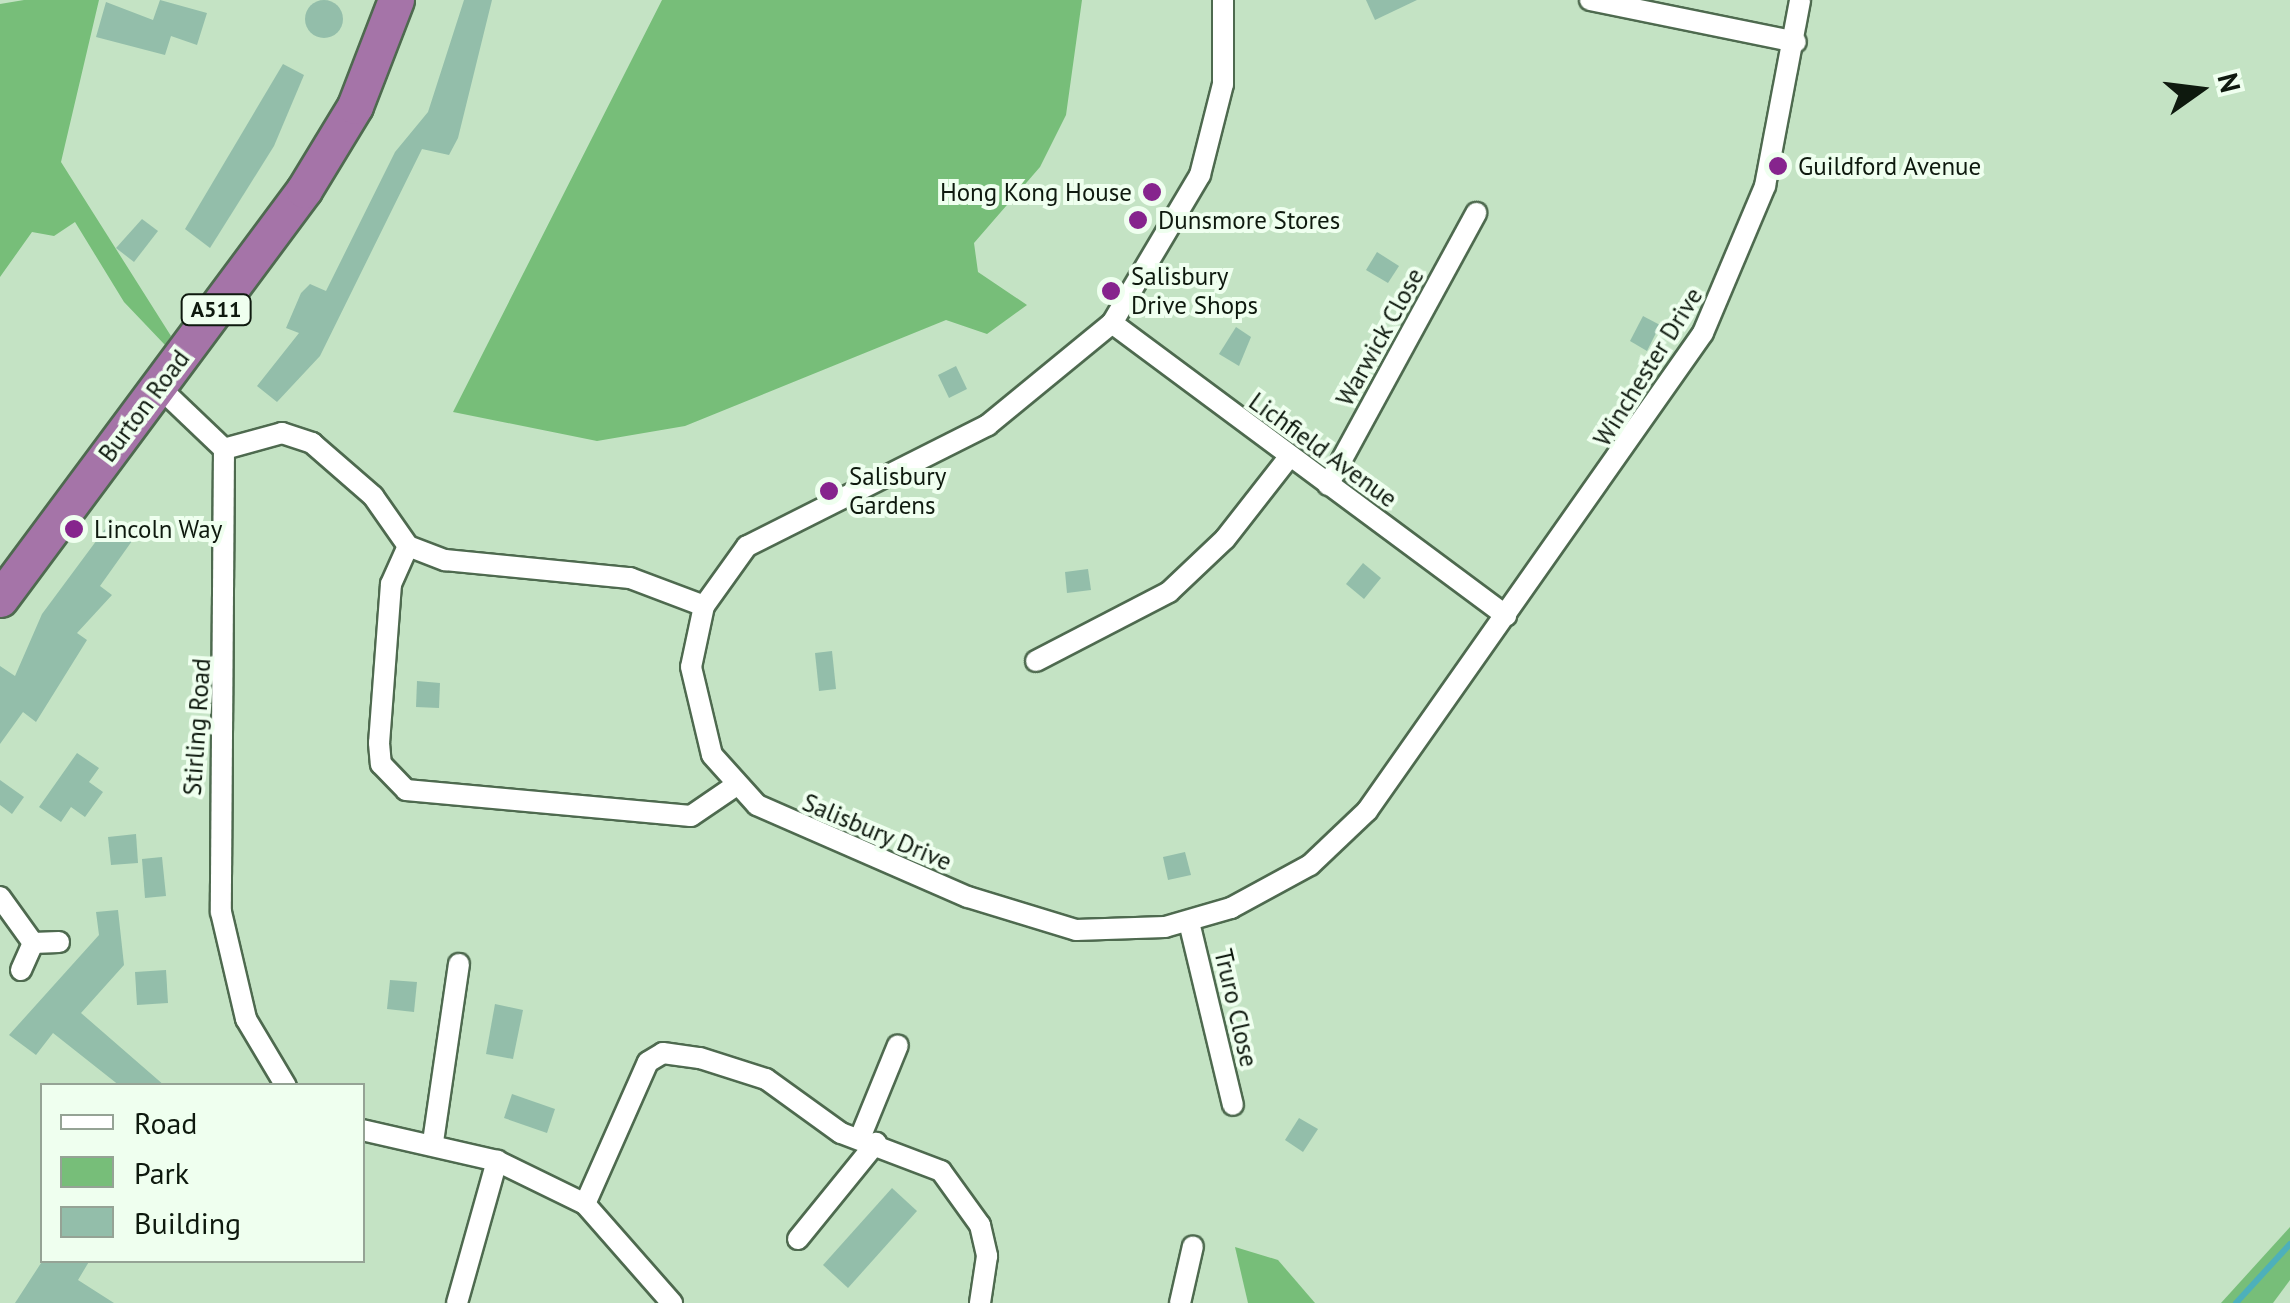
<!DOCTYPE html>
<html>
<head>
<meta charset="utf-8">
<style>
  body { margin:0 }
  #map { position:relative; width:2290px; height:1303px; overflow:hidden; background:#c4e3c4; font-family:"PT Sans",sans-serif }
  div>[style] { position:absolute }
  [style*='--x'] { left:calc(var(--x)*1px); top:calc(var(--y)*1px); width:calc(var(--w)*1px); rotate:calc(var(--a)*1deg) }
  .green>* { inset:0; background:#77be79 }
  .stream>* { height:6px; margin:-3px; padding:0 3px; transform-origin:3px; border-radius:3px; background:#4db0bb }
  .building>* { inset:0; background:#93beaa }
  .round { border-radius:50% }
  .roads { filter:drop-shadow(2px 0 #4e6a4f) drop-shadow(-2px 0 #4e6a4f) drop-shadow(0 2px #4e6a4f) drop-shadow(0 -2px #4e6a4f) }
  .street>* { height:20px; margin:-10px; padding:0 10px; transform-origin:10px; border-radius:10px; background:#fff }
  .highway>* { height:35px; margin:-17.5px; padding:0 17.5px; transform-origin:17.5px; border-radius:17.5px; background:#a574a8 }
  .dots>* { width:28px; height:28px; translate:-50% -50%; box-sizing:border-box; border:5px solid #efffef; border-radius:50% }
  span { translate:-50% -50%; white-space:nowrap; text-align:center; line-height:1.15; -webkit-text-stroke:8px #efffef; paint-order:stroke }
  .shield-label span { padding:2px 8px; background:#efffef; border:2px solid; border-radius:8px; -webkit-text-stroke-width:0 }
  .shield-label { font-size:22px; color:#0e190e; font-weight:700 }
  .poi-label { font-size:25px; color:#0e190e }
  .left { translate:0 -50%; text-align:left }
  .right { translate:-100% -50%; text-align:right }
  .street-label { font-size:25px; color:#0e190e }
  .legend { position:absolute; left:40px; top:1083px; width:325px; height:180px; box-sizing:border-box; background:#efffef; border:2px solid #95a395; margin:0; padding:12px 18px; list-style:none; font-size:30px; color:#0e190e }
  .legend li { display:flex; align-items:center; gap:20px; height:50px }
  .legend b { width:50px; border:2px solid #95a395 }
  .north { position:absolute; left:2150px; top:40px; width:100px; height:100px; -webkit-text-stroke:8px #efffef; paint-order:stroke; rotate:76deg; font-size:28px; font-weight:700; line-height:40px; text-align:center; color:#0e190e }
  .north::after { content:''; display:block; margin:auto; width:35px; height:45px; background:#0e190e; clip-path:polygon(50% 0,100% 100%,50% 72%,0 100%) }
</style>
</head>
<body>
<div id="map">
  <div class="green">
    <div style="clip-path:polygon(24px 0,99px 0,61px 162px,171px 336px,165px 345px,124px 302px,75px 222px,54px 236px,32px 232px,0 277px,0 4px)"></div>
    <div style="clip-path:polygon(662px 0,1082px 0,1066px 115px,1040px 167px,974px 243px,978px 272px,1027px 305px,987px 334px,946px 320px,685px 426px,597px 441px,453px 412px)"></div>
    <div style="clip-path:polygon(2290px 1227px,2290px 1280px,2273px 1303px,2221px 1303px)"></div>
    <div style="clip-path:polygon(1235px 1247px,1278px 1260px,1315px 1303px,1248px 1303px)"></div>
  </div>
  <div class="stream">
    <div style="--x:2236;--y:1303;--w:80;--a:-47.5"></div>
  </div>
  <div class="building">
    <div style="clip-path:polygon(160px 0,207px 13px,197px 45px,171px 36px,165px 55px,96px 37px,106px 2px,153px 20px)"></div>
    <div style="clip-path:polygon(464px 0,492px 0,458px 138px,449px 155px,422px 149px,320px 356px,277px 402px,257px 386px,299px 333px,286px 328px,301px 293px,310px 284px,326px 291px,395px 152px,428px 112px)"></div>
    <div style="clip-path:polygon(1366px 0,1417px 0,1375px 20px)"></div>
    <div class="round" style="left:305px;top:0;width:38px;height:38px"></div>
    <div style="clip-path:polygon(283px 64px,304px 75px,274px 146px,210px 248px,185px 229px)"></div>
    <div style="clip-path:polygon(142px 219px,158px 231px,134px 262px,116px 248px)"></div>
    <div style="clip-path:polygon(1377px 252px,1399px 266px,1388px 283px,1366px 270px)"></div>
    <div style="clip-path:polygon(1643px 316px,1660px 325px,1647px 351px,1630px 341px)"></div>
    <div style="clip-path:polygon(1236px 327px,1251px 337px,1239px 366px,1219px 354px)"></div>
    <div style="clip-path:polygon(956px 366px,967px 389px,949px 398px,938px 375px)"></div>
    <div style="clip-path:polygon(108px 525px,132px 541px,100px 586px,112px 595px,77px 633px,87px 640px,36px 722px,23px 712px,0 744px,0 666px,15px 676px,42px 614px)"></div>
    <div style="clip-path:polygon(1363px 563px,1381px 578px,1364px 599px,1346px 584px)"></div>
    <div style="clip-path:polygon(1088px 569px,1091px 590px,1067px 593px,1065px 572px)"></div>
    <div style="clip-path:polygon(832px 651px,836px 689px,819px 691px,815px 653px)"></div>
    <div style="clip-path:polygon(417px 681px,440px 683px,439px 708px,416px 707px)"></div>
    <div style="clip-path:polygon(77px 753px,99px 768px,89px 782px,103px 792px,85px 817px,71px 807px,61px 822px,39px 807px)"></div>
    <div style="clip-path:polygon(0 780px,24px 797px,12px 814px,0 805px)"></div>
    <div style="clip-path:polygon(136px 834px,138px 863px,111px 865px,108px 837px)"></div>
    <div style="clip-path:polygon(1185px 852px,1191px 875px,1168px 880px,1163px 857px)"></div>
    <div style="clip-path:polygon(162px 857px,166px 896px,145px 898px,142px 859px)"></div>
    <div style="clip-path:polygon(118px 910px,124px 965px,81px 1013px,165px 1086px,120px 1086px,53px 1033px,36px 1055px,9px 1035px,99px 935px,96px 912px)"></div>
    <div style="clip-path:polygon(166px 970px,168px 1003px,137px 1005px,135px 972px)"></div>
    <div style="clip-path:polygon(390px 980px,417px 982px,414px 1012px,387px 1009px)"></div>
    <div style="clip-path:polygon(495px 1004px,523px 1010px,513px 1059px,486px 1054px)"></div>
    <div style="clip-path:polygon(512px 1094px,555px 1109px,547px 1133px,504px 1118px)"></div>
    <div style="clip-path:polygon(1299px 1118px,1318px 1129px,1303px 1152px,1285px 1140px)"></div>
    <div style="clip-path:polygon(892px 1188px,917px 1211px,848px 1288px,823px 1265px)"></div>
    <div style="clip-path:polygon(43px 1260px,90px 1260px,78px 1280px,114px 1303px,15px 1303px)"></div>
  </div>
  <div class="roads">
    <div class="street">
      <div style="--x:1223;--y:0;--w:84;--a:90"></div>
      <div style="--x:1223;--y:84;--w:94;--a:104.2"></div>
      <div style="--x:1200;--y:175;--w:172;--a:120.7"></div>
      <div style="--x:1112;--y:323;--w:161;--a:140.6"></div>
      <div style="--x:988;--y:425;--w:270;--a:153.3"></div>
      <div style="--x:747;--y:546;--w:74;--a:125.6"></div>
      <div style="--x:704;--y:606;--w:62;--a:102"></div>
      <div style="--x:691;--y:667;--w:90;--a:76.6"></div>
      <div style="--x:712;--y:755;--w:67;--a:48"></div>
      <div style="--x:757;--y:805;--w:230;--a:23.6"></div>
      <div style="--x:968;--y:897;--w:113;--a:17"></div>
      <div style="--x:1076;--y:930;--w:89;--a:-1.9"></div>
      <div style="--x:1165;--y:927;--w:69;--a:-16.1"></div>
      <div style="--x:1231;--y:908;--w:90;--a:-28.6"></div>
      <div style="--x:1310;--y:865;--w:79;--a:-43.5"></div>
      <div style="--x:1367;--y:811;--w:584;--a:-54.9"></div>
      <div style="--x:1703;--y:333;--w:160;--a:-67.1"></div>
      <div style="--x:1765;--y:186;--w:189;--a:-79.3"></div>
      <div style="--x:1590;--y:0;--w:210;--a:11.5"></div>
      <div style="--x:1112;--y:323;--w:491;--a:36.6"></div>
      <div style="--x:159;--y:387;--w:90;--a:43.6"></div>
      <div style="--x:224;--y:449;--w:463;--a:90.4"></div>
      <div style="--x:221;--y:912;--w:110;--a:76.8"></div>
      <div style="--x:246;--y:1019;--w:78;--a:59.2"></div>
      <div style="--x:224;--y:449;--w:60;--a:-15.4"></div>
      <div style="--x:282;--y:433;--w:32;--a:18"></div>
      <div style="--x:312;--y:443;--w:81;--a:41"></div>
      <div style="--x:373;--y:496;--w:61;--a:55"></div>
      <div style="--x:408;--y:546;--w:42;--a:114.1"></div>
      <div style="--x:391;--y:584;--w:159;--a:94.3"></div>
      <div style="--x:379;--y:743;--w:21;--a:85"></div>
      <div style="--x:381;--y:764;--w:36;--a:46"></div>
      <div style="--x:406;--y:790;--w:286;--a:5.2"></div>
      <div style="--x:691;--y:816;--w:53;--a:-34.3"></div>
      <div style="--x:1328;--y:485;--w:310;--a:-61.4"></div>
      <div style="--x:408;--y:546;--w:40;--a:21"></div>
      <div style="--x:445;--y:560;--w:186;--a:5.6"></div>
      <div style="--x:630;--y:578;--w:79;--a:20.7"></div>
      <div style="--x:1036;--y:661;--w:150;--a:-27.4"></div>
      <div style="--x:1169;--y:592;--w:77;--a:-43.4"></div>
      <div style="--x:1225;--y:539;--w:104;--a:-52"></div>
      <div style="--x:0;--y:897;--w:57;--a:54.3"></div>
      <div style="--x:1189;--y:922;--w:188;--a:76.5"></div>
      <div style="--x:21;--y:970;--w:30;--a:-66"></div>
      <div style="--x:33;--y:943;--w:26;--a:-2"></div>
      <div style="--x:362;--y:1130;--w:139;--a:12.9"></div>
      <div style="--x:497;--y:1161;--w:98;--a:26"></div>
      <div style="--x:585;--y:1204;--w:132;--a:48.7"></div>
      <div style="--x:860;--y:1138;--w:100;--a:-67.8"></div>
      <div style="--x:433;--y:1142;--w:180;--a:-81.7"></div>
      <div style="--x:585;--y:1204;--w:155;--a:-66.1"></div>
      <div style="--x:648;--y:1062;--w:17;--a:-31"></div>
      <div style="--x:663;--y:1053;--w:37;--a:8"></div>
      <div style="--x:700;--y:1058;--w:69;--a:17.7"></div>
      <div style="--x:766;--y:1079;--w:92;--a:35.8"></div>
      <div style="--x:841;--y:1133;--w:107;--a:20.8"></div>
      <div style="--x:941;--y:1171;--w:67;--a:54.2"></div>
      <div style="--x:980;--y:1225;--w:32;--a:77"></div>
      <div style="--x:987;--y:1256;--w:48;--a:98.5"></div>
      <div style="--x:798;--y:1239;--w:124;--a:-50.9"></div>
      <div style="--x:457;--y:1303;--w:148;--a:-74.3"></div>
      <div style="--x:1180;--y:1303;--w:58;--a:-77.2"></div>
    </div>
    <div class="highway">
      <div style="--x:0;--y:599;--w:510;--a:-53.38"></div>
      <div style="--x:304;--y:190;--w:98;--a:-58.7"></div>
      <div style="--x:355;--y:106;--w:114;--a:-68.9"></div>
    </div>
  </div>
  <div class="dots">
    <div style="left:1778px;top:166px;background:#86248d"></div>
    <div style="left:1152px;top:192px;background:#86248d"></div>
    <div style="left:1138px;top:220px;background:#86248d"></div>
    <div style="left:1111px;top:291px;background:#86248d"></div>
    <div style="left:829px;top:491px;background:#86248d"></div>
    <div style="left:74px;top:529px;background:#86248d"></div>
  </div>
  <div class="shield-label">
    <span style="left:216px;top:310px">A511</span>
  </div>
  <div class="poi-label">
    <span class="left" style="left:1798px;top:166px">Guildford Avenue</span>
    <span class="right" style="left:1132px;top:192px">Hong Kong House</span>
    <span class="left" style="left:1158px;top:220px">Dunsmore Stores</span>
    <span class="left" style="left:1131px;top:291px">Salisbury<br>Drive Shops</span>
    <span class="left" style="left:849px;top:491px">Salisbury<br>Gardens</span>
    <span class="left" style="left:94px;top:529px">Lincoln Way</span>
  </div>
  <div class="street-label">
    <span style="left:1380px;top:337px;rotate:-61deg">Warwick Close</span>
    <span style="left:1648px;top:367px;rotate:-58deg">Winchester Drive</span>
    <span style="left:144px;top:406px;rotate:-53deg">Burton Road</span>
    <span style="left:1323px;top:450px;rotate:36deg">Lichfield Avenue</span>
    <span style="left:197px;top:727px;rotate:-86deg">Stirling Road</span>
    <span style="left:877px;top:832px;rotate:23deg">Salisbury Drive</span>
    <span style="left:1236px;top:1008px;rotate:77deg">Truro Close</span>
  </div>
  <ul class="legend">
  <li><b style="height:12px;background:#fff"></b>Road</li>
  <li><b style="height:28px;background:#77be79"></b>Park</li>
  <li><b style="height:28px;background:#93beaa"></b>Building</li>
  </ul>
  <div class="north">N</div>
</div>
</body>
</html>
